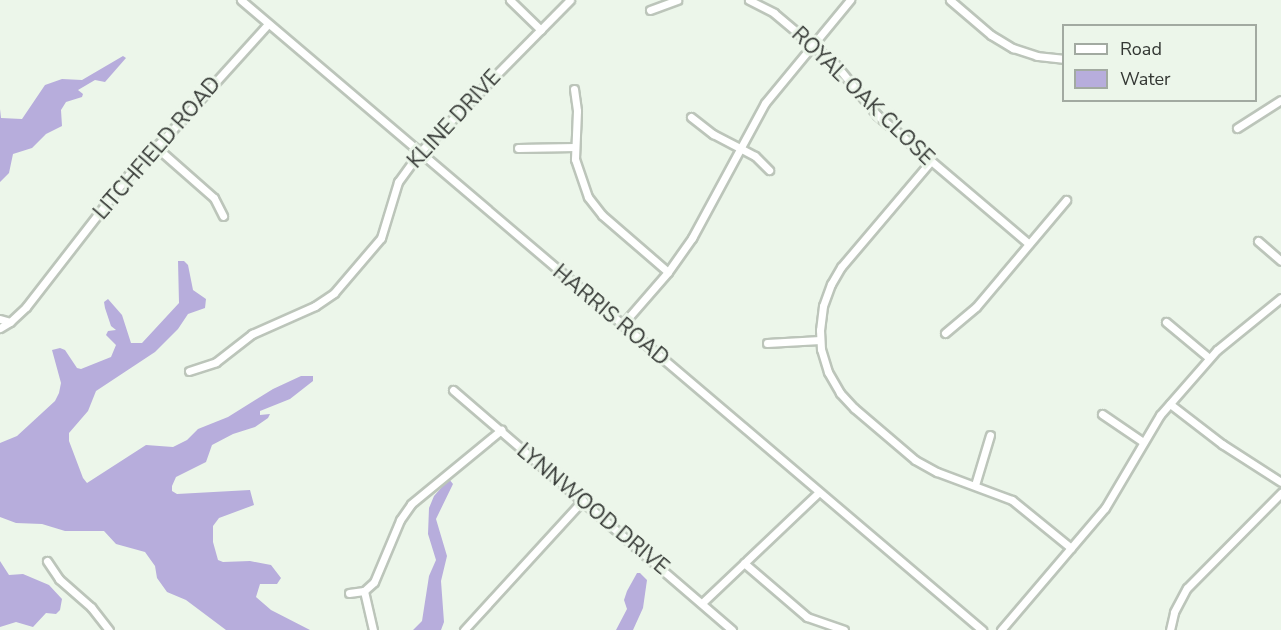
<!DOCTYPE html>
<html>
<head>
<meta charset="utf-8">
<style>
  body { margin:0 }
  #map { position:relative; width:1281px; height:630px; overflow:hidden; background:#ecf6ea; font-family:"Nunito Sans",sans-serif }
  div>[style] { position:absolute }
  [style*='--x'] { left:calc(var(--x)*1px); top:calc(var(--y)*1px); width:calc(var(--w)*1px); rotate:calc(var(--a)*1deg) }
  .water>* { inset:0; background:#b7addc }
  .roads { filter:drop-shadow(2px 0 #bcc5ba) drop-shadow(-2px 0 #bcc5ba) drop-shadow(0 2px #bcc5ba) drop-shadow(0 -2px #bcc5ba) }
  .street>* { height:7px; margin:-3.5px; padding:0 3.5px; transform-origin:3.5px; border-radius:3.5px; background:#fff }
  span { translate:-50% -50%; white-space:nowrap; text-align:center; line-height:1.15; -webkit-text-stroke:6px #ecf6ea; paint-order:stroke }
  .street-label { font-size:21px; color:#333733 }
  .legend { position:absolute; left:1062px; top:24px; width:195px; height:78px; box-sizing:border-box; background:#ecf6ea; border:2px solid #a2aaa1; margin:0; padding:8px 10px; list-style:none; font-size:18px; color:#333733 }
  .legend li { display:flex; align-items:center; gap:12px; height:30px }
  .legend b { width:30px; border:2px solid #a2aaa1 }
</style>
</head>
<body>
<div id="map">
  <div class="water">
    <div style="clip-path:polygon(123px 56px,126px 58px,105px 82px,95px 80px,78px 90px,83px 94px,82px 97px,66px 102px,61px 110px,62px 126px,46px 134px,32px 148px,13px 154px,9px 173px,0 182px,0 109px,1px 118px,22px 119px,45px 85px,62px 79px,82px 80px)"></div>
    <div style="clip-path:polygon(178px 261px,184px 261px,188px 265px,193px 290px,206px 299px,205px 308px,188px 314px,178px 329px,155px 352px,96px 391px,88px 411px,69px 433px,69px 441px,83px 478px,87px 483px,146px 445px,173px 447px,187px 440px,198px 429px,228px 417px,273px 389px,301px 376px,313px 376px,313px 381px,290px 399px,260px 411px,260px 415px,270px 414px,268px 418px,255px 427px,233px 434px,212px 445px,206px 462px,176px 477px,172px 486px,172px 491px,177px 494px,250px 490px,254px 505px,219px 518px,213px 526px,213px 542px,218px 560px,223px 562px,250px 561px,271px 565px,281px 578px,277px 584px,260px 584px,256px 597px,271px 610px,310px 630px,226px 630px,186px 600px,167px 592px,157px 578px,155px 566px,145px 552px,116px 544px,104px 531px,65px 531px,42px 524px,16px 523px,0 517px,0 443px,17px 436px,55px 401px,59px 393px,61px 383px,52px 350px,60px 348px,65px 350px,77px 368px,81px 369px,111px 357px,116px 345px,106px 335px,108px 331px,116px 330px,111px 326px,105px 308px,104px 302px,108px 299px,122px 315px,131px 343px,142px 343px,179px 303px)"></div>
    <div style="clip-path:polygon(449px 479px,453px 484px,436px 519px,447px 556px,441px 581px,444px 622px,441px 630px,413px 630px,422px 621px,429px 576px,436px 560px,428px 534px,429px 508px,434px 496px)"></div>
    <div style="clip-path:polygon(0 561px,9px 575px,23px 574px,49px 585px,62px 599px,60px 610px,56px 614px,46px 613px,33px 627px,16px 622px,0 627px)"></div>
    <div style="clip-path:polygon(637px 573px,640px 573px,647px 580px,643px 608px,633px 630px,616px 630px,627px 609px,624px 600px,627px 591px)"></div>
  </div>
  <div class="roads">
    <div class="street">
      <div style="--x:241;--y:0;--w:973;--a:40.37"></div>
      <div style="--x:510;--y:0;--w:43;--a:44.1"></div>
      <div style="--x:749;--y:0;--w:28;--a:27"></div>
      <div style="--x:774;--y:13;--w:81;--a:40"></div>
      <div style="--x:836;--y:65;--w:65;--a:50.6"></div>
      <div style="--x:877;--y:115;--w:199;--a:40.3"></div>
      <div style="--x:950;--y:0;--w:54;--a:40.5"></div>
      <div style="--x:991;--y:35;--w:26;--a:31"></div>
      <div style="--x:1013;--y:48;--w:25;--a:18"></div>
      <div style="--x:1037;--y:56;--w:27;--a:6"></div>
      <div style="--x:650;--y:10;--w:29;--a:-20"></div>
      <div style="--x:574;--y:89;--w:22;--a:82"></div>
      <div style="--x:577;--y:111;--w:48;--a:92.4"></div>
      <div style="--x:575;--y:159;--w:40;--a:71.1"></div>
      <div style="--x:588;--y:197;--w:23;--a:52"></div>
      <div style="--x:602;--y:215;--w:87;--a:40.8"></div>
      <div style="--x:691;--y:117;--w:28;--a:38"></div>
      <div style="--x:713;--y:134;--w:47;--a:27.6"></div>
      <div style="--x:755;--y:156;--w:20;--a:45"></div>
      <div style="--x:1237;--y:128;--w:52;--a:-32.5"></div>
      <div style="--x:156;--y:147;--w:77;--a:41.3"></div>
      <div style="--x:214;--y:198;--w:20;--a:63"></div>
      <div style="--x:518;--y:148;--w:57;--a:-1"></div>
      <div style="--x:931;--y:161;--w:139;--a:130.3"></div>
      <div style="--x:841;--y:267;--w:20;--a:120"></div>
      <div style="--x:831;--y:284;--w:23;--a:110"></div>
      <div style="--x:823;--y:306;--w:24;--a:97"></div>
      <div style="--x:820;--y:330;--w:19;--a:87"></div>
      <div style="--x:821;--y:349;--w:24;--a:73"></div>
      <div style="--x:828;--y:372;--w:24;--a:60"></div>
      <div style="--x:840;--y:393;--w:21;--a:47"></div>
      <div style="--x:854;--y:408;--w:80;--a:40.4"></div>
      <div style="--x:915;--y:460;--w:25;--a:29"></div>
      <div style="--x:937;--y:472;--w:80;--a:20.5"></div>
      <div style="--x:1012;--y:500;--w:76;--a:39.1"></div>
      <div style="--x:1258;--y:241;--w:30;--a:41"></div>
      <div style="--x:0;--y:319;--w:10;--a:17"></div>
      <div style="--x:10;--y:322;--w:22;--a:-43"></div>
      <div style="--x:26;--y:307;--w:181;--a:-52.2"></div>
      <div style="--x:137;--y:164;--w:38;--a:-43"></div>
      <div style="--x:165;--y:138;--w:154;--a:-47.9"></div>
      <div style="--x:1166;--y:322;--w:56;--a:39.9"></div>
      <div style="--x:622;--y:325;--w:70;--a:-49"></div>
      <div style="--x:668;--y:272;--w:42;--a:-54.8"></div>
      <div style="--x:692;--y:238;--w:153;--a:-61.6"></div>
      <div style="--x:765;--y:103;--w:134;--a:-50.5"></div>
      <div style="--x:0;--y:328;--w:12;--a:-31"></div>
      <div style="--x:945;--y:333;--w:40;--a:-40"></div>
      <div style="--x:976;--y:307;--w:140;--a:-49.9"></div>
      <div style="--x:767;--y:343;--w:53;--a:-3.2"></div>
      <div style="--x:189;--y:371;--w:28;--a:-18"></div>
      <div style="--x:216;--y:362;--w:46;--a:-37.9"></div>
      <div style="--x:252;--y:334;--w:69;--a:-24"></div>
      <div style="--x:315;--y:306;--w:23;--a:-34"></div>
      <div style="--x:334;--y:293;--w:72;--a:-49.5"></div>
      <div style="--x:381;--y:238;--w:59;--a:-73.1"></div>
      <div style="--x:398;--y:182;--w:36;--a:-54"></div>
      <div style="--x:419;--y:153;--w:215;--a:-45.4"></div>
      <div style="--x:453;--y:390;--w:368;--a:40.7"></div>
      <div style="--x:1170;--y:404;--w:66;--a:37.6"></div>
      <div style="--x:1222;--y:444;--w:70;--a:32.8"></div>
      <div style="--x:1102;--y:414;--w:50;--a:34.3"></div>
      <div style="--x:975;--y:485;--w:52;--a:-73.3"></div>
      <div style="--x:47;--y:561;--w:22;--a:56"></div>
      <div style="--x:59;--y:579;--w:43;--a:41.2"></div>
      <div style="--x:91;--y:607;--w:29;--a:52"></div>
      <div style="--x:744;--y:563;--w:83;--a:40.6"></div>
      <div style="--x:807;--y:617;--w:39;--a:19"></div>
      <div style="--x:364;--y:591;--w:40;--a:77"></div>
      <div style="--x:349;--y:593;--w:15;--a:-8"></div>
      <div style="--x:364;--y:591;--w:13;--a:-42"></div>
      <div style="--x:374;--y:582;--w:67;--a:-67.2"></div>
      <div style="--x:400;--y:520;--w:19;--a:-55"></div>
      <div style="--x:411;--y:504;--w:117;--a:-39.4"></div>
      <div style="--x:702;--y:603;--w:161;--a:-43.5"></div>
      <div style="--x:464;--y:630;--w:176;--a:-47.5"></div>
      <div style="--x:1001;--y:630;--w:160;--a:-49.6"></div>
      <div style="--x:1105;--y:508;--w:108;--a:-59.4"></div>
      <div style="--x:1160;--y:415;--w:86;--a:-48.8"></div>
      <div style="--x:1217;--y:350;--w:82;--a:-39.1"></div>
      <div style="--x:1170;--y:630;--w:18;--a:-77"></div>
      <div style="--x:1174;--y:612;--w:27;--a:-62"></div>
      <div style="--x:1187;--y:588;--w:134;--a:-45.3"></div>
    </div>
  </div>
  <div class="street-label">
    <span style="left:863px;top:96px;rotate:44deg">ROYAL OAK CLOSE</span>
    <span style="left:454px;top:119px;rotate:-47deg">KLINE DRIVE</span>
    <span style="left:157px;top:148px;rotate:-49deg">LITCHFIELD ROAD</span>
    <span style="left:611px;top:315px;rotate:40deg">HARRIS ROAD</span>
    <span style="left:593px;top:509px;rotate:40deg">LYNNWOOD DRIVE</span>
  </div>
  <ul class="legend">
  <li><b style="height:8px;background:#fff"></b>Road</li>
  <li><b style="height:16px;background:#b7addc"></b>Water</li>
  </ul>
</div>
</body>
</html>
